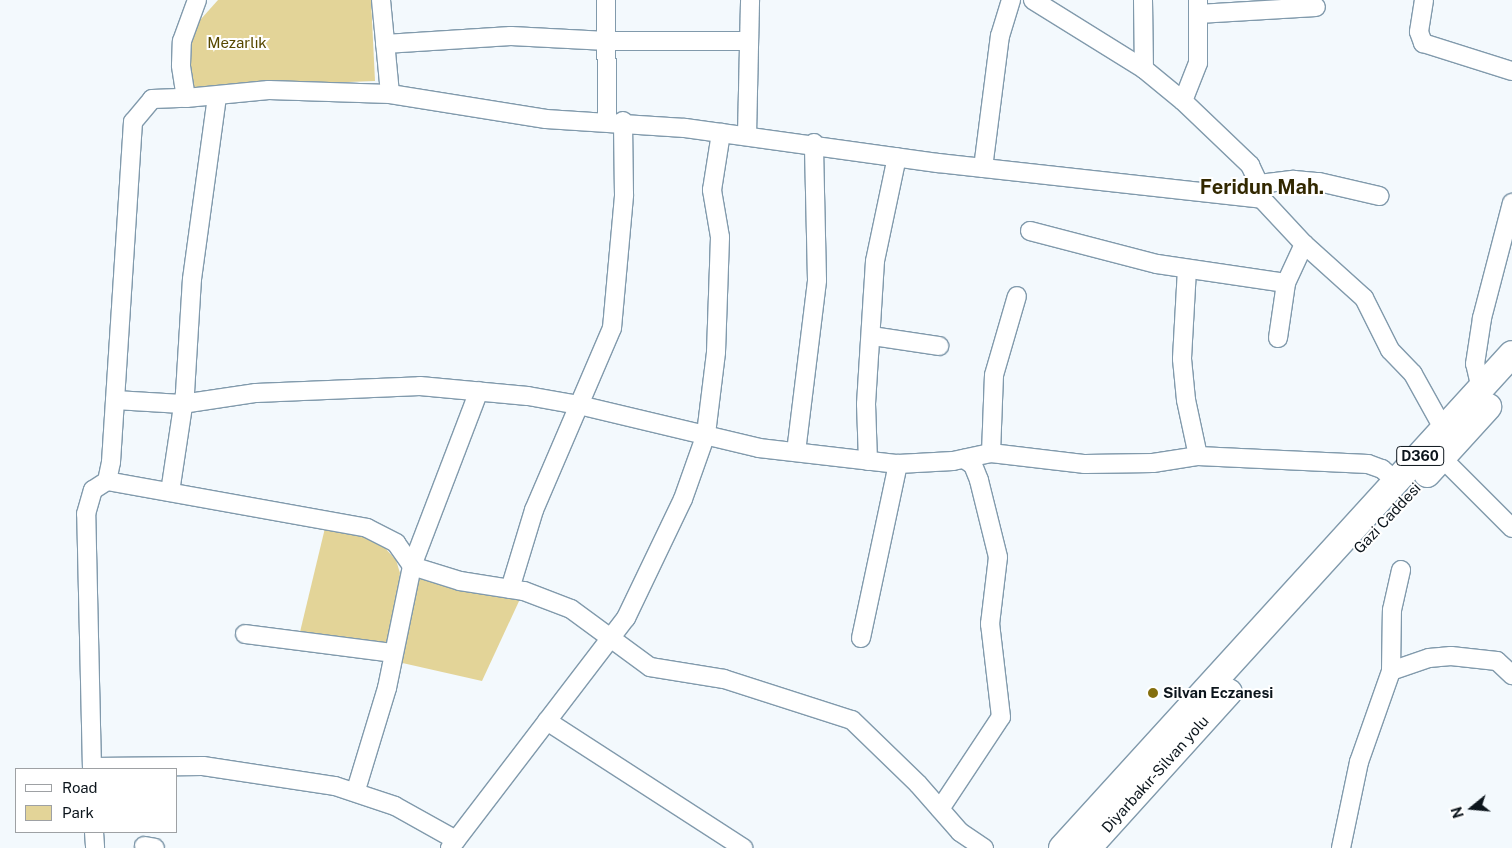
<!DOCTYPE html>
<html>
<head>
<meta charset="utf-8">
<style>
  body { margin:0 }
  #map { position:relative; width:1512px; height:848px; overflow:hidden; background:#f3f9fd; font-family:"Public Sans",sans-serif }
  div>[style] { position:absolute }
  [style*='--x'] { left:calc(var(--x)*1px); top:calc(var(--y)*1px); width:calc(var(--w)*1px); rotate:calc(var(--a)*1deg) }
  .green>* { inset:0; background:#e3d498 }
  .roads { filter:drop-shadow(1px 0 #819aac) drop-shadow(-1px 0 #819aac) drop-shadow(0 1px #819aac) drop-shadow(0 -1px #819aac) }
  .minor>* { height:18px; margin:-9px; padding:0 9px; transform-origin:9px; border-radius:9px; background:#fff }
  .highway>* { height:26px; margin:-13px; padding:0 13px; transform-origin:13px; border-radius:13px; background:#fff }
  .dots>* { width:14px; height:14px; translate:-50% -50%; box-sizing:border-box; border:2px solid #fff; border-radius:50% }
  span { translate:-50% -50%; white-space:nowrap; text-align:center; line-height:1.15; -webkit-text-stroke:4px #fff; paint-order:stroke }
  .shield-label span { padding:1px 4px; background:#fff; border:1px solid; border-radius:4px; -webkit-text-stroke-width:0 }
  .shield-label { font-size:14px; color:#0c151c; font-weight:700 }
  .park-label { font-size:15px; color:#574800 }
  .street-label { font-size:15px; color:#0c151c }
  .poi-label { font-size:15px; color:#0c151c; font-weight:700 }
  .left { translate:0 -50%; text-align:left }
  .district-label { font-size:20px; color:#322800; font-weight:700 }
  .legend { position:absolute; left:15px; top:768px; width:162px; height:65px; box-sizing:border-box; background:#fff; border:1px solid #9ea1a4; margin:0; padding:6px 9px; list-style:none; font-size:15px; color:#0c151c }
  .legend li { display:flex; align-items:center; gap:10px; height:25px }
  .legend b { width:25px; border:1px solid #9ea1a4 }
  .north { position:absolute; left:1447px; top:783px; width:50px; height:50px; -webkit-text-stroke:4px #fff; paint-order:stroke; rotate:253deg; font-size:14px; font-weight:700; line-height:20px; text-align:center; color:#0c151c }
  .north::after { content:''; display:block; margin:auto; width:18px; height:22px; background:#0c151c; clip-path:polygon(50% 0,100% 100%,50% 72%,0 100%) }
</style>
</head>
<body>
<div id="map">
  <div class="green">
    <div style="clip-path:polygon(218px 0,371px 0,375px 81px,187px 88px,184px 38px)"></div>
    <div style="clip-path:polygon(325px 528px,369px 538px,385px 548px,396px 560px,400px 573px,397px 607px,390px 640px,384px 645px,300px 632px)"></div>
    <div style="clip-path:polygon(421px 577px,520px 599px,482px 681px,398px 662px,416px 581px)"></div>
  </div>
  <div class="roads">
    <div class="minor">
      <div style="--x:381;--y:0;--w:94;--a:84.5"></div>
      <div style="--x:606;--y:0;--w:121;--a:89.5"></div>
      <div style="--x:1033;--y:0;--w:131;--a:31.9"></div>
      <div style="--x:1144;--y:69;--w:50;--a:39.4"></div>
      <div style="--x:1183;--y:101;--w:93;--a:43.7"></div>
      <div style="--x:1250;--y:165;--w:21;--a:65"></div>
      <div style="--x:1259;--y:184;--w:15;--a:79"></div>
      <div style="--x:1143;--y:0;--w:69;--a:89.2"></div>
      <div style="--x:1424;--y:0;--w:32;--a:99"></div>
      <div style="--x:1419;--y:32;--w:12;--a:70"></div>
      <div style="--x:1423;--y:43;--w:93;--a:17.5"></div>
      <div style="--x:1198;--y:14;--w:118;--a:-3.4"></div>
      <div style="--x:385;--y:44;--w:126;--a:-3.6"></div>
      <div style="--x:511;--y:36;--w:96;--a:3"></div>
      <div style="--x:607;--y:41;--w:142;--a:0"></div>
      <div style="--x:186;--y:98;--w:83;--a:-5.5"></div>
      <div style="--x:269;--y:90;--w:121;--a:1.9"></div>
      <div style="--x:390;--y:94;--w:158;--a:9.1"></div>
      <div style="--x:546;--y:119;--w:139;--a:3.7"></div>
      <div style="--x:685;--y:128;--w:255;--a:7.9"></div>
      <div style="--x:938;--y:163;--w:326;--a:6.3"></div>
      <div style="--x:1262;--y:199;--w:62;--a:47"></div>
      <div style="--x:1304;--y:244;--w:81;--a:42"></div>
      <div style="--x:1364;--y:298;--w:58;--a:63.4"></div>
      <div style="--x:1390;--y:350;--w:33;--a:46"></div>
      <div style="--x:1413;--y:374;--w:64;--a:61"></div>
      <div style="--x:1183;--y:101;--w:41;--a:-68.5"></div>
      <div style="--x:1198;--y:63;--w:63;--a:-90"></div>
      <div style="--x:747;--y:135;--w:135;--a:-88.7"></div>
      <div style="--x:983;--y:168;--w:133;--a:-82.7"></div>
      <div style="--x:1000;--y:36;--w:38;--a:-73"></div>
      <div style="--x:1259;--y:184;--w:35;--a:-7"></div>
      <div style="--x:1294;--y:180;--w:25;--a:5"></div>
      <div style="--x:1319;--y:182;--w:62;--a:13.1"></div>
      <div style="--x:1030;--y:231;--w:131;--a:14.6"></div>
      <div style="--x:1157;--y:264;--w:130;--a:8.4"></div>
      <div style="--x:1187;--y:269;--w:90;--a:93.2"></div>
      <div style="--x:1182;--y:359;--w:41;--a:84.4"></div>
      <div style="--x:1186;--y:400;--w:57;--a:77.9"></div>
      <div style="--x:872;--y:336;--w:68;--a:8.5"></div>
      <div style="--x:1278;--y:338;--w:56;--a:-81.7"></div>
      <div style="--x:1286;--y:283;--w:43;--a:-65.2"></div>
      <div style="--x:1481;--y:389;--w:26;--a:-103"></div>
      <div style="--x:1475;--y:364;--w:47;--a:-81.3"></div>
      <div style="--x:1482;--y:318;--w:119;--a:-75.4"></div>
      <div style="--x:115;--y:400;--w:67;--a:3.4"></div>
      <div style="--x:182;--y:404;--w:75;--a:-8.5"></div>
      <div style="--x:256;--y:393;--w:164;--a:-2.4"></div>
      <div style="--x:420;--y:386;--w:108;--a:5.3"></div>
      <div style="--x:528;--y:396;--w:52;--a:10"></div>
      <div style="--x:579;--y:405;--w:185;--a:13.4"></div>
      <div style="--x:759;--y:448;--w:140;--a:6.6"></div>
      <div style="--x:898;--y:464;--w:55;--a:-3.1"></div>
      <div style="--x:953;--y:461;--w:39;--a:-12"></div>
      <div style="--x:991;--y:453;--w:95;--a:6.7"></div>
      <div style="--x:1085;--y:464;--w:68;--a:-0.8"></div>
      <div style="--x:1153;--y:463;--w:46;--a:-8.8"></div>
      <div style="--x:1198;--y:456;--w:170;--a:2.7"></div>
      <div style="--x:1368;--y:464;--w:15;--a:20"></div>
      <div style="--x:1382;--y:469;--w:20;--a:41"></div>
      <div style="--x:796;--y:452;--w:173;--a:-83"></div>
      <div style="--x:817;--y:280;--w:137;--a:-91.3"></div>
      <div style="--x:991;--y:453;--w:78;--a:-87.8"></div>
      <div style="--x:994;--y:375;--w:82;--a:-73.8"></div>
      <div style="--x:1442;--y:458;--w:99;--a:45"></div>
      <div style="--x:868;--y:461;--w:57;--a:-92"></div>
      <div style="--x:866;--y:404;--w:143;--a:-86.4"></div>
      <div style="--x:875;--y:261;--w:106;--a:-78.1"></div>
      <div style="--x:107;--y:481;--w:264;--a:10.2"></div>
      <div style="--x:367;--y:528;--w:33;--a:27"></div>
      <div style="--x:396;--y:543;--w:28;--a:55"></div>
      <div style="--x:412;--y:566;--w:50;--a:17.4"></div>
      <div style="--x:460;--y:581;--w:65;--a:8.9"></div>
      <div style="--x:524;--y:591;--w:50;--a:21"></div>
      <div style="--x:571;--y:609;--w:98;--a:36.3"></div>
      <div style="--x:650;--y:667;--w:75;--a:9.2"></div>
      <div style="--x:724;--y:679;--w:134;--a:17.8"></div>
      <div style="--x:852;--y:720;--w:92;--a:44.1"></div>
      <div style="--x:918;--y:784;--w:64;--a:48.8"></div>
      <div style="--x:960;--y:832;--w:29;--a:34"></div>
      <div style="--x:170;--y:492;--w:100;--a:-81.4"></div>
      <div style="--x:185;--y:393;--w:114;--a:-86.5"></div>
      <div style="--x:192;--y:279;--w:185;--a:-82.2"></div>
      <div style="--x:510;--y:589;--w:83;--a:-73.1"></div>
      <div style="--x:534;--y:510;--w:198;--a:-66.8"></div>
      <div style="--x:612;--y:328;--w:134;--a:-84.8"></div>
      <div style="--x:624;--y:195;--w:74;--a:-90.8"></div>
      <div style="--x:245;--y:634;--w:149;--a:7.3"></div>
      <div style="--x:861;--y:638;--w:178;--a:-78"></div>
      <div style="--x:1391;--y:671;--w:40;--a:-18.9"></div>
      <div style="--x:1429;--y:658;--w:22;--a:-5"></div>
      <div style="--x:1451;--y:656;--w:46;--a:6.2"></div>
      <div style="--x:1497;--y:661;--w:21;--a:43"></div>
      <div style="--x:547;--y:721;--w:234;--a:32.9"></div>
      <div style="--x:92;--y:767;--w:111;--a:-0.5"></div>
      <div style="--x:203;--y:766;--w:134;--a:8.6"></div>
      <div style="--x:335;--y:786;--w:63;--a:18.4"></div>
      <div style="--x:395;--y:806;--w:70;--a:29.1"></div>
      <div style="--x:92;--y:769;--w:255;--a:-91.3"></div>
      <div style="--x:86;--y:514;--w:25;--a:-74"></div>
      <div style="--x:93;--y:490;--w:17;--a:-33"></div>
      <div style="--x:107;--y:481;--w:19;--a:-78"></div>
      <div style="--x:111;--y:462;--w:341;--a:-86.3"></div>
      <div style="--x:133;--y:122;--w:30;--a:-50"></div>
      <div style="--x:152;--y:99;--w:34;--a:-2"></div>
      <div style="--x:186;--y:98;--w:33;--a:-99"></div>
      <div style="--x:181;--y:65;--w:24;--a:-88"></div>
      <div style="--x:182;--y:41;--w:44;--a:-69.9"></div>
      <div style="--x:356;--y:790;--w:107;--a:-73.1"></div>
      <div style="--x:387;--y:688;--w:125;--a:-78.4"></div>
      <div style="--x:412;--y:566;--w:187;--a:-69.1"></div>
      <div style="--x:940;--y:809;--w:110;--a:-56.5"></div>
      <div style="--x:1001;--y:717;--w:94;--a:-96.7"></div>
      <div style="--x:990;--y:624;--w:67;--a:-83.2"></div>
      <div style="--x:998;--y:557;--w:79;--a:-103.9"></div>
      <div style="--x:979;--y:480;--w:16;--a:-112"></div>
      <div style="--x:973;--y:465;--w:11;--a:-146"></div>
      <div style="--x:94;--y:832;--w:16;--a:86"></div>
      <div style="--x:144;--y:846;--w:11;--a:10"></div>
      <div style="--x:450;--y:848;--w:290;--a:-52.6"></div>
      <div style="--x:626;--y:618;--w:132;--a:-64.4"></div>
      <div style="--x:683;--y:499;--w:69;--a:-70.5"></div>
      <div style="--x:706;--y:434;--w:83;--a:-83"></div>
      <div style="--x:716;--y:352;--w:115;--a:-88"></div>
      <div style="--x:720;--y:237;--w:48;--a:-99.7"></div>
      <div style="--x:712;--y:190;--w:58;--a:-81"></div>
      <div style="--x:1341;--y:848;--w:88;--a:-78.2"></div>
      <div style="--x:1359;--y:762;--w:96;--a:-70.6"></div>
      <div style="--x:1391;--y:671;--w:61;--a:-89.1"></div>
      <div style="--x:1392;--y:610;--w:41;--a:-77.3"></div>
    </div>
    <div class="highway">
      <div style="--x:1427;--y:474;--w:91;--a:-47.7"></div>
      <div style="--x:1062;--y:848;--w:668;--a:-47.67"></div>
      <div style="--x:1088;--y:848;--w:210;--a:-47.9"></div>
    </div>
  </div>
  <div class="dots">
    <div style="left:1153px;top:693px;background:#846f0e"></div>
  </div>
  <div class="shield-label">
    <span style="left:1420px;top:456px">D360</span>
  </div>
  <div class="park-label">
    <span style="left:237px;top:43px">Mezarlık</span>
  </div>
  <div class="street-label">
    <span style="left:1387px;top:518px;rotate:-47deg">Gazi Caddesi</span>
    <span style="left:1155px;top:774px;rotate:-48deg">Diyarbakır-Silvan yolu</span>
  </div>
  <div class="poi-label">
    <span class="left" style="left:1163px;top:693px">Silvan Eczanesi</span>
  </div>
  <div class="district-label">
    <span style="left:1262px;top:187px">Feridun Mah.</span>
  </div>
  <ul class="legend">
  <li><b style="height:6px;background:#fff"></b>Road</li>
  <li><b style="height:14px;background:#e3d498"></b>Park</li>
  </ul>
  <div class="north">N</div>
</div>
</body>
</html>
